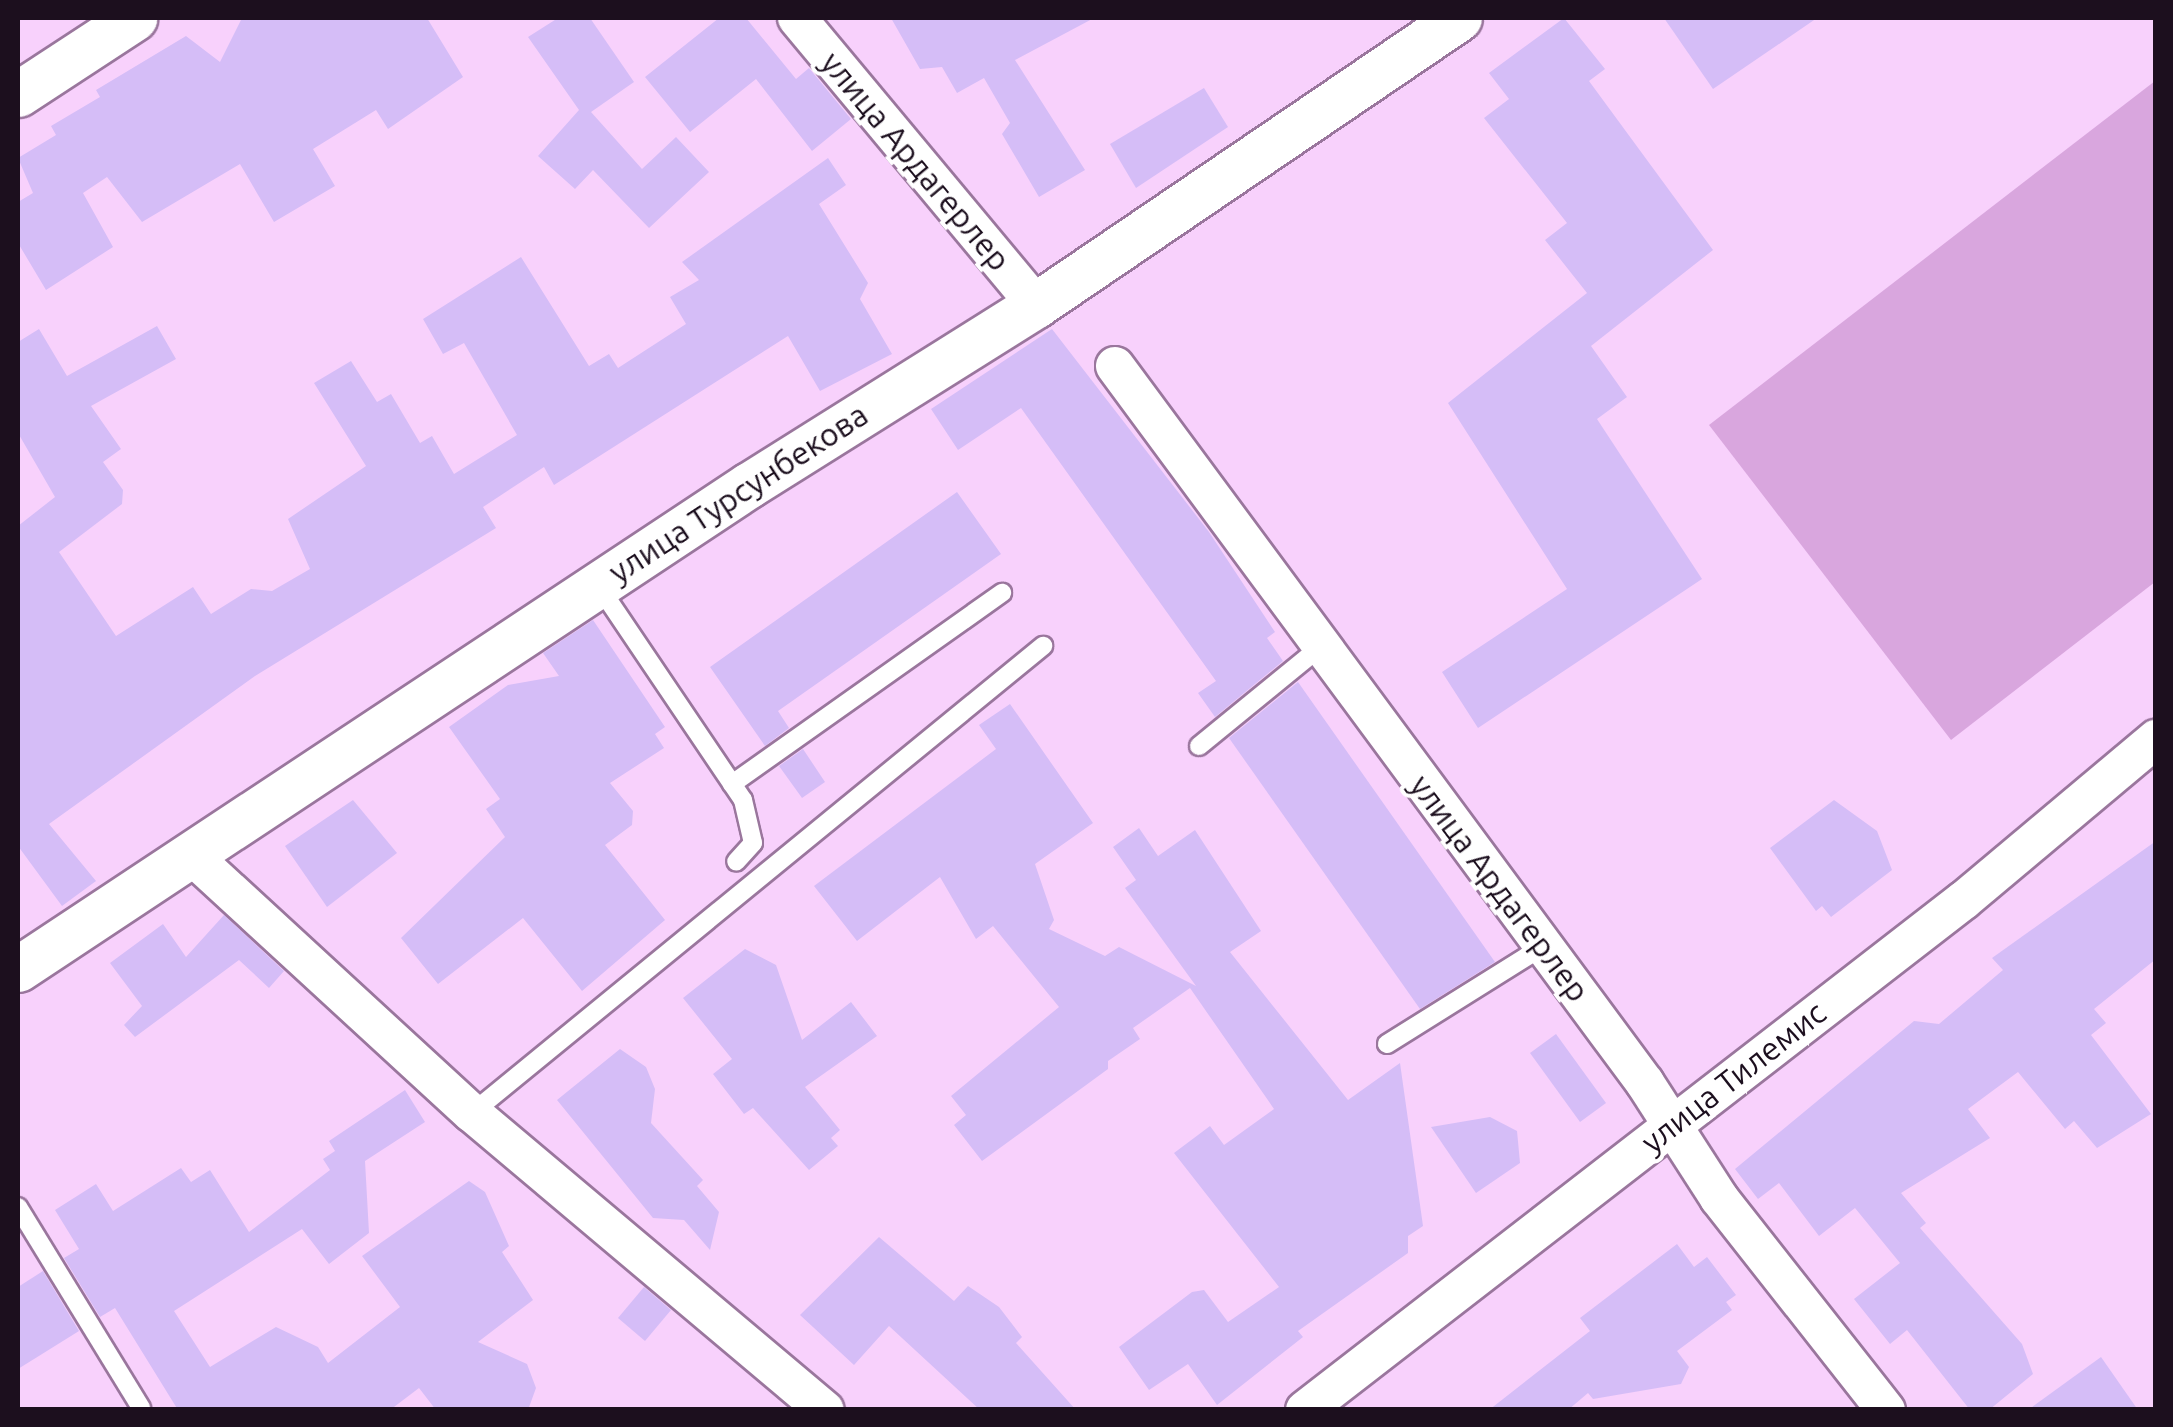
<!DOCTYPE html>
<html>
<head>
<meta charset="utf-8">
<style>
  body { margin:0 }
  #map { position:relative; width:2173px; height:1427px; overflow:hidden; background:#f8d1fc; font-family:Ubuntu,sans-serif }
  div>[style] { position:absolute }
  [style*='--x'] { left:calc(var(--x)*1px); top:calc(var(--y)*1px); width:calc(var(--w)*1px); rotate:calc(var(--a)*1deg) }
  .green>* { inset:0; background:#d9a6de }
  .building>* { inset:0; background:#d5bdf7 }
  .roads { filter:drop-shadow(2px 0 #9a769d) drop-shadow(-2px 0 #9a769d) drop-shadow(0 2px #9a769d) drop-shadow(0 -2px #9a769d) }
  .service>* { height:18px; margin:-9px; padding:0 9px; transform-origin:9px; border-radius:9px; background:#fff }
  .minor>* { height:38px; margin:-19px; padding:0 19px; transform-origin:19px; border-radius:19px; background:#fff }
  .tertiary>* { height:45px; margin:-22.5px; padding:0 22.5px; transform-origin:22.5px; border-radius:22.5px; background:#fff }
  span { translate:-50% -50%; white-space:nowrap; text-align:center; line-height:1.15; -webkit-text-stroke:8px #fff; paint-order:stroke }
  .street-label { font-size:32px; color:#1c0f1e }
  .frame { position:absolute; inset:0; border:20px solid #1c0f1e; pointer-events:none }
</style>
</head>
<body>
<div id="map">
  <div class="green">
    <div style="clip-path:polygon(2155px 81px,2155px 582px,1951px 740px,1709px 425px)"></div>
  </div>
  <div class="building">
    <div style="clip-path:polygon(242px 18px,427px 18px,463px 77px,388px 129px,376px 110px,313px 149px,335px 186px,274px 222px,240px 164px,142px 222px,107px 177px,83px 193px,113px 247px,46px 290px,18px 243px,18px 202px,33px 193px,18px 158px,56px 135px,51px 126px,100px 97px,96px 90px,186px 36px,220px 62px)"></div>
    <div style="clip-path:polygon(558px 18px,590px 18px,634px 82px,591px 112px,642px 169px,676px 137px,709px 172px,649px 228px,593px 170px,575px 189px,538px 156px,579px 110px,528px 37px)"></div>
    <div style="clip-path:polygon(719px 18px,746px 18px,796px 79px,809px 68px,851px 119px,812px 151px,756px 79px,690px 132px,645px 77px)"></div>
    <div style="clip-path:polygon(891px 18px,1094px 18px,1015px 60px,1085px 170px,1039px 197px,1002px 134px,1010px 123px,984px 78px,957px 93px,942px 67px,920px 69px)"></div>
    <div style="clip-path:polygon(1564px 18px,1605px 69px,1589px 81px,1713px 250px,1591px 346px,1627px 397px,1597px 419px,1702px 579px,1478px 728px,1442px 672px,1567px 589px,1448px 403px,1587px 293px,1545px 240px,1567px 223px,1484px 118px,1509px 99px,1489px 73px)"></div>
    <div style="clip-path:polygon(1664px 18px,1817px 18px,1713px 89px)"></div>
    <div style="clip-path:polygon(1204px 88px,1228px 127px,1136px 188px,1110px 144px)"></div>
    <div style="clip-path:polygon(828px 158px,846px 185px,819px 204px,868px 283px,860px 299px,892px 354px,820px 391px,788px 336px,554px 485px,544px 467px,483px 507px,496px 528px,255px 676px,49px 824px,96px 881px,62px 906px,18px 846px,18px 526px,55px 497px,18px 433px,18px 342px,39px 329px,67px 376px,157px 326px,176px 359px,91px 406px,121px 449px,103px 462px,123px 490px,122px 504px,59px 552px,116px 636px,193px 587px,211px 614px,251px 589px,272px 591px,310px 569px,288px 519px,366px 466px,314px 383px,351px 361px,377px 402px,391px 394px,420px 443px,432px 436px,454px 474px,517px 435px,464px 343px,443px 354px,423px 319px,521px 257px,589px 366px,609px 354px,618px 368px,686px 324px,670px 297px,699px 280px,682px 262px)"></div>
    <div style="clip-path:polygon(1052px 329px,1209px 532px,1275px 632px,1267px 638px,1283px 661px,1215px 717px,1198px 693px,1216px 681px,1021px 408px,958px 450px,931px 409px)"></div>
    <div style="clip-path:polygon(957px 492px,1001px 554px,778px 711px,789px 728px,765px 746px,710px 667px)"></div>
    <div style="clip-path:polygon(593px 620px,665px 727px,655px 734px,664px 748px,610px 783px,633px 811px,632px 825px,605px 845px,665px 920px,582px 991px,523px 918px,438px 984px,401px 938px,505px 837px,486px 809px,500px 799px,449px 727px,508px 685px,559px 676px,543px 653px)"></div>
    <div style="clip-path:polygon(1298px 682px,1495px 962px,1420px 1009px,1229px 738px)"></div>
    <div style="clip-path:polygon(1010px 704px,1093px 823px,1035px 864px,1054px 920px,1049px 929px,1105px 956px,1119px 947px,1196px 986px,1125px 888px,1136px 880px,1113px 847px,1139px 828px,1158px 856px,1195px 830px,1261px 931px,1230px 952px,1348px 1100px,1400px 1063px,1423px 1226px,1408px 1236px,1408px 1253px,1298px 1331px,1303px 1337px,1217px 1405px,1188px 1364px,1149px 1390px,1119px 1347px,1192px 1292px,1204px 1290px,1228px 1322px,1279px 1287px,1174px 1153px,1210px 1126px,1224px 1145px,1274px 1109px,1190px 988px,1133px 1028px,1140px 1039px,1108px 1061px,1108px 1069px,982px 1161px,954px 1125px,966px 1115px,951px 1096px,1059px 1007px,993px 926px,976px 939px,940px 877px,857px 941px,814px 886px,996px 749px,979px 725px)"></div>
    <div style="clip-path:polygon(803px 749px,825px 782px,802px 798px,779px 766px)"></div>
    <div style="clip-path:polygon(353px 800px,397px 853px,327px 907px,285px 846px)"></div>
    <div style="clip-path:polygon(1834px 800px,1877px 831px,1892px 870px,1831px 917px,1822px 906px,1816px 911px,1770px 848px)"></div>
    <div style="clip-path:polygon(2156px 841px,2156px 959px,2094px 1009px,2106px 1023px,2091px 1035px,2151px 1114px,2097px 1148px,2074px 1121px,2065px 1129px,2018px 1072px,1968px 1109px,1990px 1138px,1901px 1193px,1926px 1223px,1920px 1228px,2022px 1344px,2033px 1374px,1989px 1410px,1970px 1410px,1907px 1330px,1890px 1344px,1854px 1299px,1900px 1263px,1855px 1208px,1819px 1236px,1779px 1183px,1758px 1199px,1735px 1169px,1914px 1021px,1939px 1024px,2003px 970px,1992px 958px)"></div>
    <div style="clip-path:polygon(224px 915px,284px 971px,269px 988px,239px 960px,135px 1037px,124px 1025px,142px 1006px,110px 963px,163px 924px,186px 957px)"></div>
    <div style="clip-path:polygon(745px 949px,776px 965px,802px 1040px,851px 1002px,877px 1036px,805px 1087px,840px 1130px,831px 1138px,838px 1146px,809px 1170px,753px 1108px,744px 1114px,713px 1074px,732px 1059px,683px 998px)"></div>
    <div style="clip-path:polygon(1556px 1034px,1606px 1103px,1580px 1122px,1530px 1053px)"></div>
    <div style="clip-path:polygon(620px 1049px,646px 1067px,655px 1089px,651px 1123px,703px 1180px,697px 1186px,719px 1212px,710px 1250px,684px 1220px,653px 1218px,557px 1100px)"></div>
    <div style="clip-path:polygon(405px 1090px,425px 1122px,365px 1161px,369px 1233px,329px 1264px,302px 1229px,174px 1311px,210px 1367px,276px 1327px,318px 1347px,328px 1363px,400px 1307px,362px 1256px,469px 1181px,485px 1192px,509px 1246px,502px 1252px,533px 1300px,478px 1342px,527px 1364px,536px 1388px,528px 1410px,436px 1410px,419px 1388px,390px 1410px,178px 1410px,115px 1308px,100px 1317px,64px 1258px,79px 1249px,55px 1210px,96px 1184px,113px 1211px,181px 1168px,191px 1182px,210px 1170px,249px 1232px,330px 1170px,323px 1159px,335px 1151px,329px 1141px)"></div>
    <div style="clip-path:polygon(1490px 1117px,1517px 1131px,1520px 1163px,1476px 1193px,1431px 1127px)"></div>
    <div style="clip-path:polygon(879px 1237px,954px 1301px,968px 1286px,999px 1307px,1022px 1337px,1016px 1343px,1076px 1410px,980px 1410px,889px 1326px,854px 1365px,800px 1315px)"></div>
    <div style="clip-path:polygon(1677px 1244px,1694px 1267px,1707px 1257px,1736px 1295px,1726px 1302px,1732px 1310px,1677px 1351px,1689px 1367px,1681px 1384px,1593px 1399px,1588px 1393px,1568px 1410px,1489px 1410px,1590px 1331px,1580px 1318px)"></div>
    <div style="clip-path:polygon(43px 1271px,79px 1331px,18px 1369px,18px 1287px)"></div>
    <div style="clip-path:polygon(644px 1287px,671px 1310px,645px 1341px,618px 1318px)"></div>
    <div style="clip-path:polygon(2101px 1357px,2138px 1410px,2028px 1410px)"></div>
  </div>
  <div class="roads">
    <div class="service">
      <div style="--x:598;--y:585;--w:259;--a:56"></div>
      <div style="--x:743;--y:800;--w:44;--a:76.9"></div>
      <div style="--x:753;--y:843;--w:25;--a:132"></div>
      <div style="--x:1199;--y:746;--w:155;--a:-39.2"></div>
      <div style="--x:732;--y:784;--w:331;--a:-35.3"></div>
      <div style="--x:1387;--y:1044;--w:185;--a:-32"></div>
      <div style="--x:472;--y:1113;--w:738;--a:-39.28"></div>
      <div style="--x:18;--y:1207;--w:236;--a:58.5"></div>
    </div>
    <div class="minor">
      <div style="--x:797;--y:18;--w:373;--a:50.2"></div>
      <div style="--x:1115;--y:366;--w:892;--a:53.53"></div>
      <div style="--x:1645;--y:1083;--w:137;--a:57.2"></div>
      <div style="--x:1719;--y:1198;--w:270;--a:51.8"></div>
      <div style="--x:190;--y:854;--w:383;--a:42.6"></div>
      <div style="--x:472;--y:1113;--w:461;--a:40.1"></div>
      <div style="--x:1305;--y:1410;--w:833;--a:-37.74"></div>
      <div style="--x:1964;--y:900;--w:251;--a:-40"></div>
    </div>
    <div class="tertiary">
      <div style="--x:18;--y:94;--w:139;--a:-33.2"></div>
      <div style="--x:18;--y:969;--w:877;--a:-33.51"></div>
      <div style="--x:749;--y:485;--w:339;--a:-32.1"></div>
      <div style="--x:1036;--y:305;--w:511;--a:-34.16"></div>
    </div>
  </div>
  <div class="street-label">
    <span style="left:916px;top:161px;rotate:50deg">улица Ардагерлер</span>
    <span style="left:738px;top:493px;rotate:-33deg">улица Турсунбекова</span>
    <span style="left:1500px;top:888px;rotate:53deg">улица Ардагерлер</span>
    <span style="left:1733px;top:1077px;rotate:-38deg">улица Тилемис</span>
  </div>
  <div class="frame"></div>
</div>
</body>
</html>
